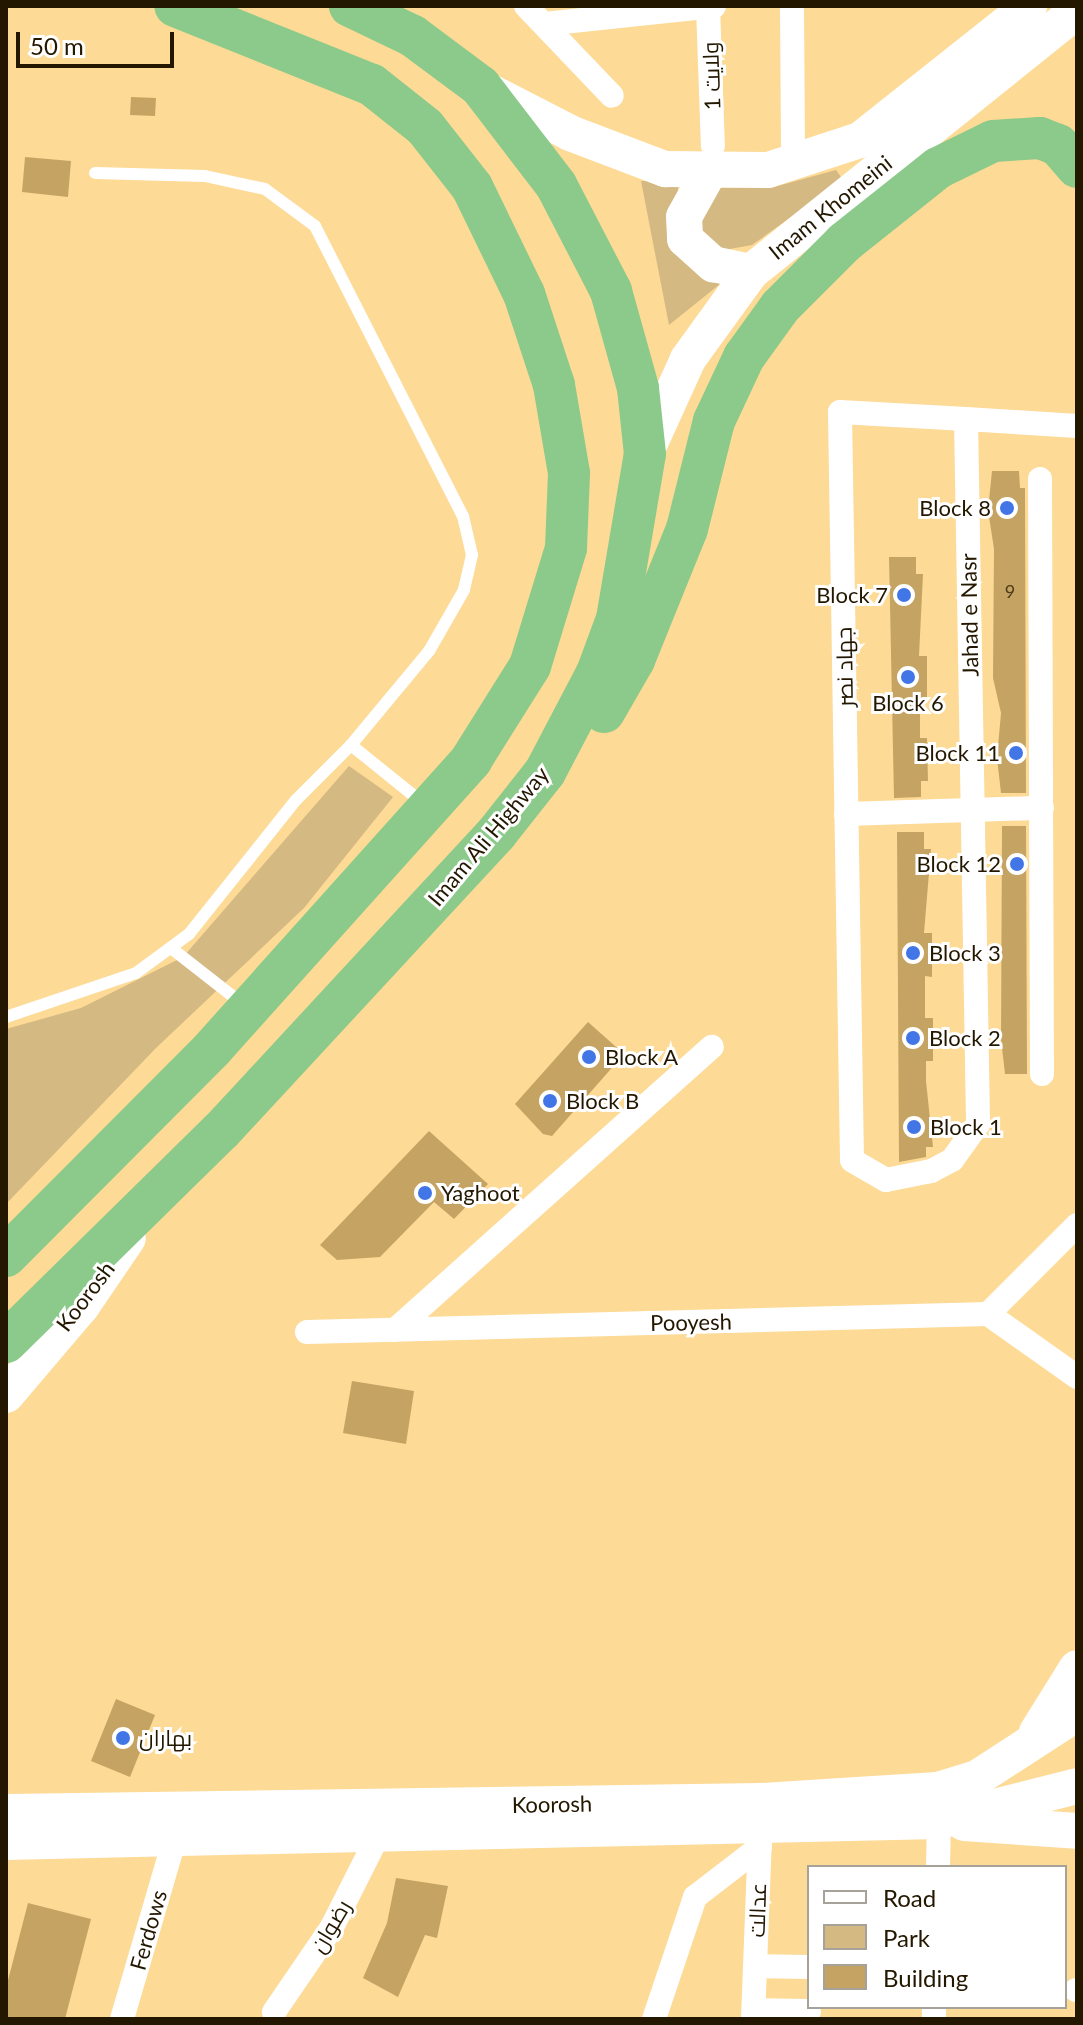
<!DOCTYPE html>
<html>
<head>
<meta charset="utf-8">
<style>
  body { margin:0 }
  #map { position:relative; width:1083px; height:2025px; overflow:hidden; background:#fdda95; font-family:Lato,Cairo,sans-serif }
  div>[style] { position:absolute }
  [style*='--x'] { left:calc(var(--x)*1px); top:calc(var(--y)*1px); width:calc(var(--w)*1px); rotate:calc(var(--a)*1deg) }
  .green>* { inset:0; background:#d5b983 }
  .building>* { inset:0; background:#c5a463 }
  .service>* { height:12px; margin:-6px; padding:0 6px; transform-origin:6px; border-radius:6px; background:#fff }
  .minor>* { height:24px; margin:-12px; padding:0 12px; transform-origin:12px; border-radius:12px; background:#fff }
  .secondary>* { height:36px; margin:-18px; padding:0 18px; transform-origin:18px; border-radius:18px; background:#fff }
  .trunk>* { height:42px; margin:-21px; padding:0 21px; transform-origin:21px; border-radius:21px; background:#8bca8a }
  .dots>* { width:22px; height:22px; translate:-50% -50%; box-sizing:border-box; border:4px solid #fff; border-radius:50% }
  span { translate:-50% -50%; white-space:nowrap; text-align:center; line-height:1.15; -webkit-text-stroke:6px #fff; paint-order:stroke }
  .number-label { font-size:18px; color:#4c3a19 }
  .number-label span { -webkit-text-stroke-width:0 }
  .street-label { font-size:22px; color:#241700 }
  .poi-label { font-size:22px; color:#241700 }
  .right { translate:-100% -50%; text-align:right }
  .left { translate:0 -50%; text-align:left }
  .frame { position:absolute; inset:0; border:8px solid #241700; pointer-events:none }
  .legend { position:absolute; left:807px; top:1865px; width:260px; height:144px; box-sizing:border-box; background:#fff; border:2px solid #a7a299; margin:0; padding:10px 14px; list-style:none; font-size:24px; color:#241700 }
  .legend li { display:flex; align-items:center; gap:16px; height:40px }
  .legend b { width:40px; border:2px solid #a7a299 }
  .scale { position:absolute; left:16px; top:32px; width:158px; height:36px; box-sizing:border-box; border:4px solid #241700; border-top:0; padding-left:10px; font-size:24px; line-height:28px; white-space:nowrap; color:#241700; -webkit-text-stroke:6px #fff; paint-order:stroke }
</style>
</head>
<body>
<div id="map">
  <div class="green">
    <div style="clip-path:polygon(836px 170px,843px 180px,752px 245px,724px 250px,701px 236px,698px 210px,719px 188px,774px 187px)"></div>
    <div style="clip-path:polygon(641px 181px,679px 181px,673px 233px,725px 280px,669px 325px)"></div>
    <div style="clip-path:polygon(349px 766px,393px 797px,304px 908px,156px 1048px,6px 1204px,6px 1029px,81px 1008px,183px 957px)"></div>
  </div>
  <div class="building">
    <div style="clip-path:polygon(131px 97px,156px 98px,155px 116px,130px 115px)"></div>
    <div style="clip-path:polygon(25px 157px,71px 161px,68px 197px,22px 192px)"></div>
    <div style="clip-path:polygon(992px 471px,1019px 471px,1020px 488px,1025px 488px,1026px 793px,1001px 793px,997px 758px,1001px 713px,993px 678px,994px 549px,988px 510px)"></div>
    <div style="clip-path:polygon(889px 557px,916px 557px,916px 574px,923px 574px,919px 656px,927px 656px,927px 700px,920px 700px,920px 738px,927px 738px,928px 781px,921px 781px,921px 797px,894px 798px)"></div>
    <div style="clip-path:polygon(1002px 826px,1026px 826px,1027px 1074px,1005px 1074px,1001px 1039px)"></div>
    <div style="clip-path:polygon(897px 832px,924px 832px,924px 849px,931px 849px,924px 933px,932px 933px,932px 977px,925px 976px,925px 1018px,933px 1018px,933px 1061px,926px 1061px,926px 1081px,933px 1147px,926px 1147px,926px 1157px,899px 1162px)"></div>
    <div style="clip-path:polygon(588px 1022px,624px 1054px,552px 1136px,543px 1134px,515px 1104px)"></div>
    <div style="clip-path:polygon(429px 1131px,488px 1184px,454px 1219px,434px 1202px,380px 1257px,337px 1260px,320px 1245px)"></div>
    <div style="clip-path:polygon(352px 1381px,414px 1391px,406px 1444px,343px 1433px)"></div>
    <div style="clip-path:polygon(116px 1699px,155px 1715px,130px 1777px,91px 1761px)"></div>
    <div style="clip-path:polygon(396px 1878px,448px 1886px,437px 1938px,425px 1935px,398px 1997px,363px 1978px,387px 1923px)"></div>
    <div style="clip-path:polygon(28px 1903px,91px 1919px,65px 2019px,6px 2019px,6px 1988px)"></div>
  </div>
  <div class="service">
    <div style="--x:95;--y:173;--w:110;--a:1.6"></div>
    <div style="--x:205;--y:176;--w:61;--a:12.2"></div>
    <div style="--x:265;--y:189;--w:62;--a:36.5"></div>
    <div style="--x:315;--y:226;--w:326;--a:63"></div>
    <div style="--x:463;--y:516;--w:40;--a:77"></div>
    <div style="--x:472;--y:555;--w:36;--a:103"></div>
    <div style="--x:464;--y:590;--w:70;--a:119.8"></div>
    <div style="--x:429;--y:651;--w:122;--a:129.7"></div>
    <div style="--x:171;--y:948;--w:93;--a:38"></div>
    <div style="--x:6;--y:1017;--w:137;--a:-18.7"></div>
    <div style="--x:136;--y:973;--w:66;--a:-36.3"></div>
    <div style="--x:189;--y:934;--w:171;--a:-51.4"></div>
    <div style="--x:296;--y:800;--w:78;--a:-45"></div>
    <div style="--x:351;--y:745;--w:92;--a:38.9"></div>
  </div>
  <div class="minor">
    <div style="--x:526;--y:6;--w:124;--a:46.3"></div>
    <div style="--x:708;--y:6;--w:140;--a:88"></div>
    <div style="--x:792;--y:6;--w:158;--a:89.6"></div>
    <div style="--x:544;--y:24;--w:171;--a:-6"></div>
    <div style="--x:966;--y:419;--w:705;--a:89.02"></div>
    <div style="--x:978;--y:1124;--w:44;--a:125.8"></div>
    <div style="--x:952;--y:1160;--w:24;--a:152"></div>
    <div style="--x:931;--y:1171;--w:46;--a:168.7"></div>
    <div style="--x:886;--y:1180;--w:39;--a:-150"></div>
    <div style="--x:852;--y:1160;--w:748;--a:-90.92"></div>
    <div style="--x:840;--y:412;--w:126;--a:3.2"></div>
    <div style="--x:966;--y:419;--w:111;--a:3.6"></div>
    <div style="--x:1040;--y:479;--w:595;--a:89.81"></div>
    <div style="--x:846;--y:814;--w:196;--a:-1.8"></div>
    <div style="--x:988;--y:1314;--w:126;--a:-45"></div>
    <div style="--x:395;--y:1330;--w:425;--a:-41.8"></div>
    <div style="--x:307;--y:1332;--w:681;--a:-1.51"></div>
    <div style="--x:988;--y:1314;--w:109;--a:35.3"></div>
    <div style="--x:938;--y:1867;--w:46;--a:-88.8"></div>
    <div style="--x:755;--y:1966;--w:54;--a:1.1"></div>
    <div style="--x:1076;--y:1990;--w:1;--a:0"></div>
    <div style="--x:754;--y:2010;--w:55;--a:1"></div>
    <div style="--x:274;--y:2012;--w:103;--a:-55.7"></div>
    <div style="--x:332;--y:1927;--w:102;--a:-63.2"></div>
    <div style="--x:122;--y:2019;--w:185;--a:-73.7"></div>
    <div style="--x:654;--y:2019;--w:129;--a:-71.4"></div>
    <div style="--x:695;--y:1897;--w:82;--a:-37.6"></div>
    <div style="--x:753;--y:2019;--w:208;--a:-87.8"></div>
    <div style="--x:934;--y:2019;--w:12;--a:-90"></div>
  </div>
  <div class="secondary">
    <div style="--x:481;--y:87;--w:100;--a:27.3"></div>
    <div style="--x:570;--y:133;--w:102;--a:20.8"></div>
    <div style="--x:665;--y:169;--w:103;--a:0.6"></div>
    <div style="--x:768;--y:170;--w:97;--a:-18.1"></div>
    <div style="--x:860;--y:140;--w:216;--a:-38.4"></div>
    <div style="--x:709;--y:172;--w:51;--a:119.1"></div>
    <div style="--x:684;--y:217;--w:22;--a:87"></div>
    <div style="--x:685;--y:239;--w:38;--a:42"></div>
    <div style="--x:713;--y:264;--w:39;--a:12"></div>
    <div style="--x:645;--y:454;--w:104;--a:-65.6"></div>
    <div style="--x:688;--y:359;--w:107;--a:-54.1"></div>
    <div style="--x:751;--y:272;--w:418;--a:-38.7"></div>
    <div style="--x:6;--y:1395;--w:116;--a:-49.6"></div>
    <div style="--x:81;--y:1307;--w:83;--a:-55.7"></div>
    <div style="--x:1037;--y:1732;--w:75;--a:-58"></div>
    <div style="--x:6;--y:1812;--w:755;--a:-0.83"></div>
    <div style="--x:761;--y:1801;--w:177;--a:-3.6"></div>
    <div style="--x:938;--y:1790;--w:41;--a:-17.1"></div>
    <div style="--x:977;--y:1778;--w:119;--a:-33"></div>
    <div style="--x:964;--y:1823;--w:113;--a:4"></div>
    <div style="--x:6;--y:1842;--w:933;--a:-1.29"></div>
    <div style="--x:939;--y:1821;--w:142;--a:-14.2"></div>
  </div>
  <div class="trunk">
    <div style="--x:604;--y:712;--w:60;--a:-60"></div>
    <div style="--x:634;--y:660;--w:141;--a:-68"></div>
    <div style="--x:687;--y:529;--w:111;--a:-76"></div>
    <div style="--x:714;--y:421;--w:71;--a:-64.9"></div>
    <div style="--x:744;--y:357;--w:62;--a:-54.2"></div>
    <div style="--x:780;--y:307;--w:92;--a:-45"></div>
    <div style="--x:845;--y:242;--w:119;--a:-38.5"></div>
    <div style="--x:938;--y:168;--w:61;--a:-26.1"></div>
    <div style="--x:993;--y:141;--w:47;--a:-3.7"></div>
    <div style="--x:1040;--y:138;--w:19;--a:21"></div>
    <div style="--x:1058;--y:145;--w:29;--a:49"></div>
    <div style="--x:6;--y:1256;--w:293;--a:-45.1"></div>
    <div style="--x:213;--y:1048;--w:387;--a:-48.1"></div>
    <div style="--x:471;--y:760;--w:111;--a:-57.9"></div>
    <div style="--x:530;--y:666;--w:123;--a:-73"></div>
    <div style="--x:566;--y:548;--w:75;--a:-87.7"></div>
    <div style="--x:569;--y:473;--w:89;--a:-99.7"></div>
    <div style="--x:554;--y:385;--w:96;--a:-108.2"></div>
    <div style="--x:524;--y:294;--w:119;--a:-115.9"></div>
    <div style="--x:472;--y:187;--w:76;--a:-128.1"></div>
    <div style="--x:425;--y:127;--w:68;--a:-141.6"></div>
    <div style="--x:372;--y:85;--w:212;--a:-158.1"></div>
    <div style="--x:6;--y:1342;--w:301;--a:-44.5"></div>
    <div style="--x:221;--y:1131;--w:405;--a:-47.2"></div>
    <div style="--x:496;--y:834;--w:79;--a:-51.7"></div>
    <div style="--x:545;--y:772;--w:112;--a:-62.3"></div>
    <div style="--x:597;--y:673;--w:58;--a:-69.7"></div>
    <div style="--x:617;--y:619;--w:167;--a:-80.4"></div>
    <div style="--x:645;--y:454;--w:66;--a:-96.1"></div>
    <div style="--x:638;--y:388;--w:101;--a:-105.6"></div>
    <div style="--x:611;--y:291;--w:119;--a:-117.4"></div>
    <div style="--x:556;--y:185;--w:125;--a:-127.5"></div>
    <div style="--x:480;--y:86;--w:84;--a:-143.3"></div>
    <div style="--x:413;--y:36;--w:70;--a:-154.5"></div>
  </div>
  <div class="dots">
    <div style="left:1007px;top:508px;background:#4276e7"></div>
    <div style="left:904px;top:595px;background:#4276e7"></div>
    <div style="left:908px;top:677px;background:#4276e7"></div>
    <div style="left:1016px;top:753px;background:#4276e7"></div>
    <div style="left:1017px;top:864px;background:#4276e7"></div>
    <div style="left:913px;top:953px;background:#4276e7"></div>
    <div style="left:913px;top:1038px;background:#4276e7"></div>
    <div style="left:589px;top:1057px;background:#4276e7"></div>
    <div style="left:550px;top:1101px;background:#4276e7"></div>
    <div style="left:914px;top:1127px;background:#4276e7"></div>
    <div style="left:425px;top:1193px;background:#4276e7"></div>
    <div style="left:123px;top:1738px;background:#4276e7"></div>
  </div>
  <div class="number-label">
    <span style="left:1010px;top:591px">9</span>
  </div>
  <div class="street-label">
    <span style="left:711px;top:76px;rotate:-92deg">ولایت 1</span>
    <span style="left:830px;top:207px;rotate:-39deg">Imam Khomeini</span>
    <span style="left:969px;top:615px;rotate:-91deg">Jahad e Nasr</span>
    <span style="left:844px;top:667px;rotate:-91deg">جهاد نصر</span>
    <span style="left:488px;top:836px;rotate:-50deg">Imam Ali Highway</span>
    <span style="left:85px;top:1296px;rotate:-53deg">Koorosh</span>
    <span style="left:691px;top:1322px;rotate:-1deg">Pooyesh</span>
    <span style="left:552px;top:1804px;rotate:-1deg">Koorosh</span>
    <span style="left:757px;top:1910px;rotate:-88deg">عدالت</span>
    <span style="left:330px;top:1926px;rotate:-59deg">رضوان</span>
    <span style="left:148px;top:1930px;rotate:-74deg">Ferdows</span>
  </div>
  <div class="poi-label">
    <span class="right" style="left:991px;top:508px">Block 8</span>
    <span class="right" style="left:888px;top:595px">Block 7</span>
    <span style="left:908px;top:703px">Block 6</span>
    <span class="right" style="left:1000px;top:753px">Block 11</span>
    <span class="right" style="left:1001px;top:864px">Block 12</span>
    <span class="left" style="left:929px;top:953px">Block 3</span>
    <span class="left" style="left:929px;top:1038px">Block 2</span>
    <span class="left" style="left:605px;top:1057px">Block A</span>
    <span class="left" style="left:566px;top:1101px">Block B</span>
    <span class="left" style="left:930px;top:1127px">Block 1</span>
    <span class="left" style="left:441px;top:1193px">Yaghoot</span>
    <span class="left" style="left:139px;top:1738px">بهاران</span>
  </div>
  <div class="frame"></div>
  <ul class="legend">
  <li><b style="height:10px;background:#fff"></b>Road</li>
  <li><b style="height:22px;background:#d5b983"></b>Park</li>
  <li><b style="height:22px;background:#c5a463"></b>Building</li>
  </ul>
  <div class="scale">50 m</div>
</div>
</body>
</html>
